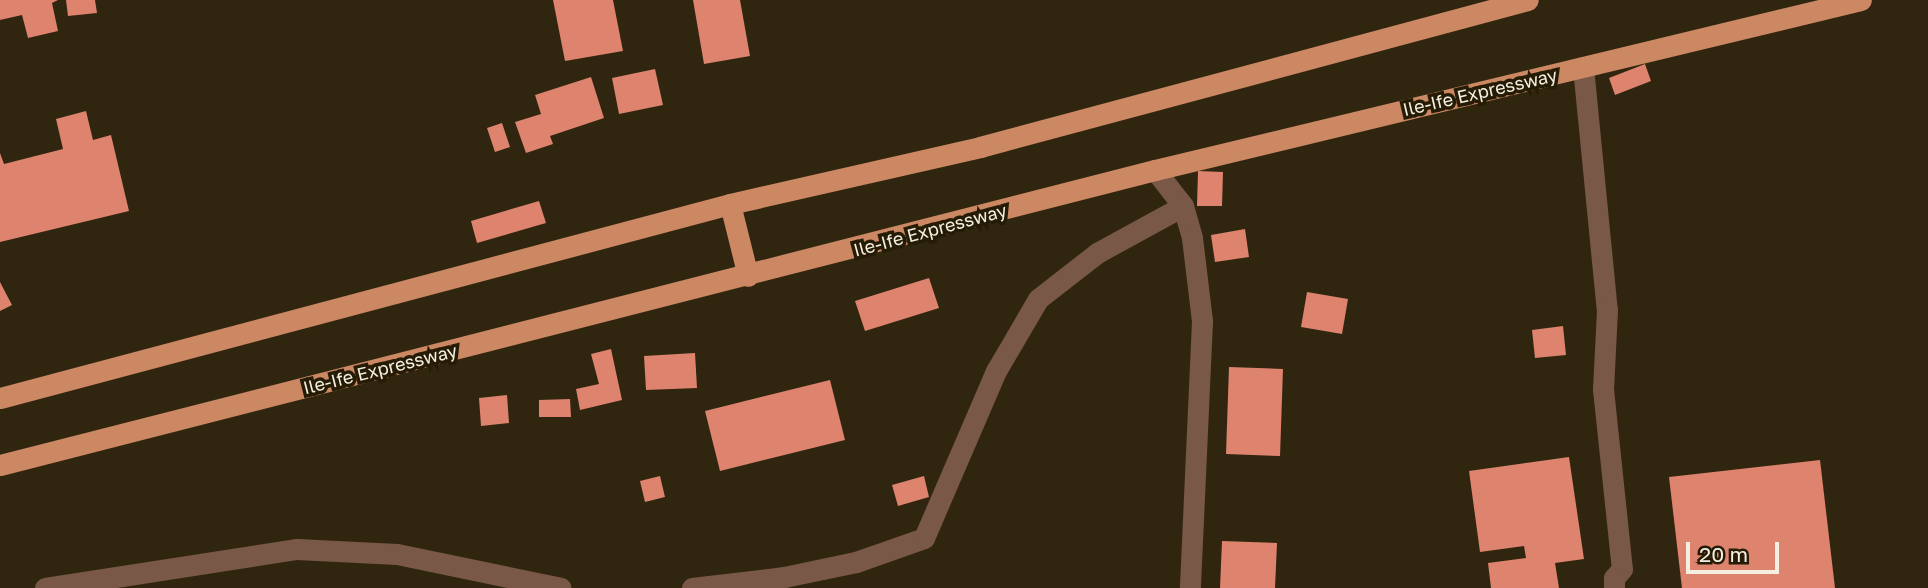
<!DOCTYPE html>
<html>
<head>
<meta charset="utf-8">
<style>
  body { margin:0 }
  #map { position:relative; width:1928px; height:588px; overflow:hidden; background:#302610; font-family:"Golos Text",sans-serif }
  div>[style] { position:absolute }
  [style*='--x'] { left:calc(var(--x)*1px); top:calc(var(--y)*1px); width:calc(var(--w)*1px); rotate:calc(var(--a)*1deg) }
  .building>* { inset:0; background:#dd836e }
  .minor>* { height:21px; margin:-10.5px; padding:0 10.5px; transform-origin:10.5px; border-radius:10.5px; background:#7a5847 }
  .major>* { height:21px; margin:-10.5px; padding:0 10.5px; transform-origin:10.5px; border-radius:10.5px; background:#cc8763 }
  span { translate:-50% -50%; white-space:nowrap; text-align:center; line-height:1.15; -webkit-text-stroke:7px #261c06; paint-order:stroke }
  .street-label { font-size:18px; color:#f5efe1 }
  .scale { position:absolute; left:1686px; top:542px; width:93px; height:32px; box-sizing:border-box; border:4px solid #f5efe1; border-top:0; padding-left:9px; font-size:21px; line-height:24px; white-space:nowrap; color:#f5efe1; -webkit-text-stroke:5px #261c06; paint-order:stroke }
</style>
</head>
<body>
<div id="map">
  <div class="building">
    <div style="clip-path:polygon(0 0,58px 0,52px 3px,58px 31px,28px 38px,22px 15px,0 20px)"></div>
    <div style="clip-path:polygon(66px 0,95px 0,97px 13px,68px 16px)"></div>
    <div style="clip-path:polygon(553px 0,613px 0,623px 51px,565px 61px)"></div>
    <div style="clip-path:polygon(693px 0,740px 0,750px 56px,704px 64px)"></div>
    <div style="clip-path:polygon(1645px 64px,1651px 81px,1615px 95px,1609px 78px)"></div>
    <div style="clip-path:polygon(655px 69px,663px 105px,619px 114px,612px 78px)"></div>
    <div style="clip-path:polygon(591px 77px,604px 118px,550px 136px,553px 144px,526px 153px,515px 122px,541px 114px,535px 95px)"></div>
    <div style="clip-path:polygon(86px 111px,93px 140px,111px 135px,129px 211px,0 242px,0 153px,4px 164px,63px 149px,56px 119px)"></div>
    <div style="clip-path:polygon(502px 123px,510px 147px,495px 152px,487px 128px)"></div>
    <div style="clip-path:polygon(1198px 171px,1223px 172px,1222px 206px,1197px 206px)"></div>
    <div style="clip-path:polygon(539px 201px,546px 223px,477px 243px,471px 221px)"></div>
    <div style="clip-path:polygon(1245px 229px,1249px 257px,1215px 262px,1211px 235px)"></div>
    <div style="clip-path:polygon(929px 278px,939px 308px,865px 331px,855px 301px)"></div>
    <div style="clip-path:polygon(0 282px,12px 305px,0 311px)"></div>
    <div style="clip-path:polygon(1307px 292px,1348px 299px,1342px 334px,1301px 327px)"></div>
    <div style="clip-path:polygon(1563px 326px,1566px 355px,1535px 358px,1532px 330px)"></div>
    <div style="clip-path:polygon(611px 349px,622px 400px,580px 410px,576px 389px,599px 384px,591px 354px)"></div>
    <div style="clip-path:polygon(695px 353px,697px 388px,646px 390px,644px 356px)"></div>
    <div style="clip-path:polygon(1229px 367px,1283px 369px,1280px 456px,1226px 454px)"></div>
    <div style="clip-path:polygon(830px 380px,845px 440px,720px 471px,705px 411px)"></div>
    <div style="clip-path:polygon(507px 395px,509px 423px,481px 426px,479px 398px)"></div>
    <div style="clip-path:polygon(570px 399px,571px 417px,539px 417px,539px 400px)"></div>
    <div style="clip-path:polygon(1569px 457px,1584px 559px,1555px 563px,1559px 588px,1491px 588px,1488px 563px,1526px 558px,1524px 546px,1480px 552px,1469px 471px)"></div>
    <div style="clip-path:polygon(1820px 460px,1835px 588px,1682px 588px,1669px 477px)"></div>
    <div style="clip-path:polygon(660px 476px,665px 497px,645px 502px,640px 481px)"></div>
    <div style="clip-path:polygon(924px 476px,929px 497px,898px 506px,892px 485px)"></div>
    <div style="clip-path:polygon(1222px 541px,1277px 543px,1275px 588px,1220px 588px)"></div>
  </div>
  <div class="minor">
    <div style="--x:1583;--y:67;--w:244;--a:84.4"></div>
    <div style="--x:1607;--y:310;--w:79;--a:92.9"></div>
    <div style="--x:1603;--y:389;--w:181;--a:84"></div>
    <div style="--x:1622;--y:569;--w:12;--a:132"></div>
    <div style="--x:1614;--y:578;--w:10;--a:90"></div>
    <div style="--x:1155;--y:170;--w:46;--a:52.1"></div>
    <div style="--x:1183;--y:206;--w:33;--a:74"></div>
    <div style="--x:1192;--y:238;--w:84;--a:83.1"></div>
    <div style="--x:1202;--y:321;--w:267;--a:92.6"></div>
    <div style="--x:45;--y:588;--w:255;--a:-8.8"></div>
    <div style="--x:297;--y:549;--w:100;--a:2.9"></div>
    <div style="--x:397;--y:554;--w:167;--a:11.7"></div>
    <div style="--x:692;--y:588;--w:93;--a:-6.8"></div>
    <div style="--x:784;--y:577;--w:74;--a:-11.8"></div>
    <div style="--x:856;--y:562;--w:72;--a:-19.4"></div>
    <div style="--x:924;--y:538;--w:182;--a:-66.7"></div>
    <div style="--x:996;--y:371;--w:83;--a:-59.7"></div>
    <div style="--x:1038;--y:299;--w:75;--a:-37.9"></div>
    <div style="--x:1097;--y:253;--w:98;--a:-28.7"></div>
  </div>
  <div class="major">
    <div style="--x:730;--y:204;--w:74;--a:76"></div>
    <div style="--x:0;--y:398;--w:755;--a:-14.88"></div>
    <div style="--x:730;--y:204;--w:256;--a:-12.8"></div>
    <div style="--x:980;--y:147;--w:567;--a:-15.02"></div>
    <div style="--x:0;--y:465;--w:1192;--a:-14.33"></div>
    <div style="--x:1155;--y:170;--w:726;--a:-13.54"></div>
  </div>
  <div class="street-label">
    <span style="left:1480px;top:92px;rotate:-13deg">Ile-Ife Expressway</span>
    <span style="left:930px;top:230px;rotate:-15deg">Ile-Ife Expressway</span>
    <span style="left:380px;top:369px;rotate:-14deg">Ile-Ife Expressway</span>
  </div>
  <div class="scale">20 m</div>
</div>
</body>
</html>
